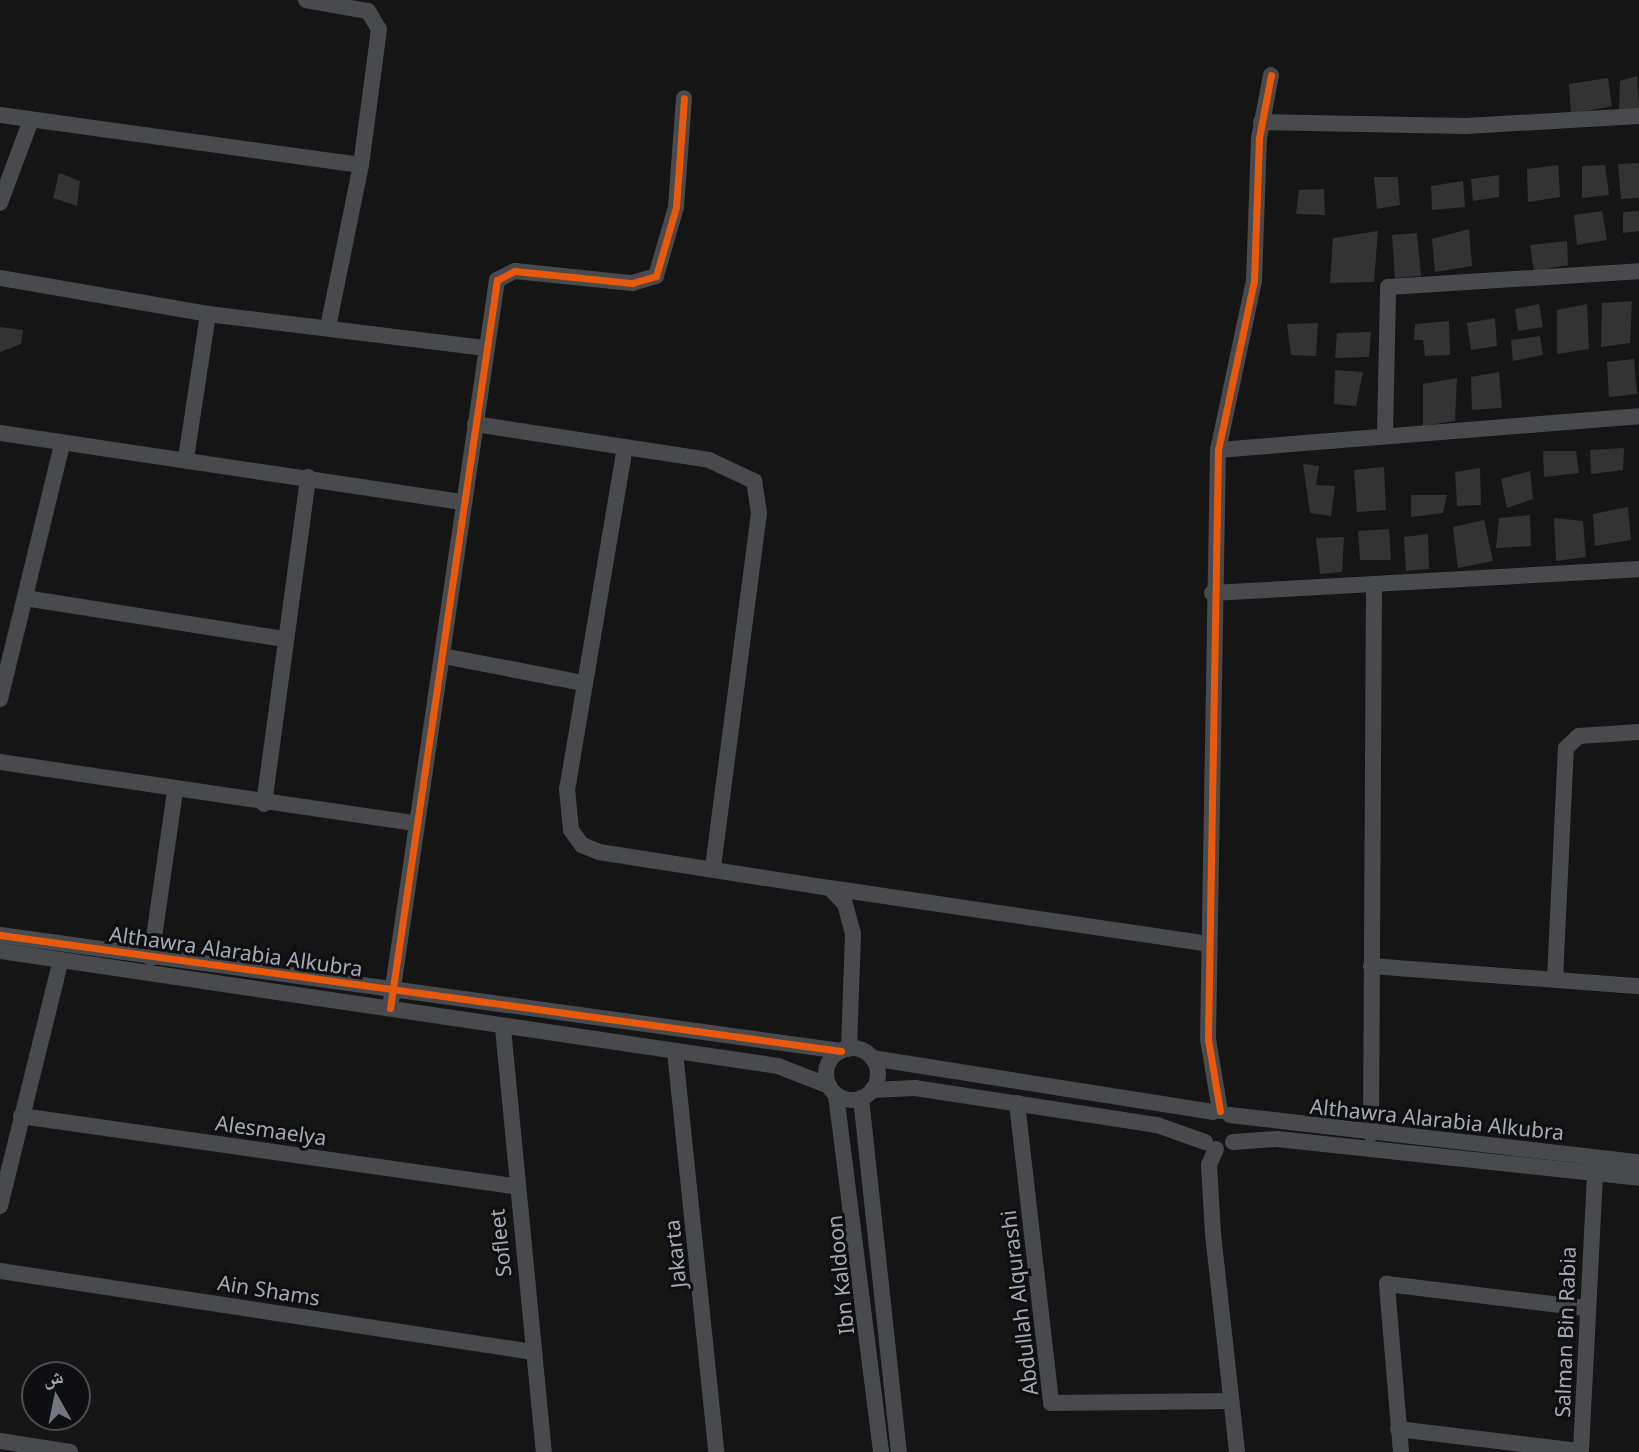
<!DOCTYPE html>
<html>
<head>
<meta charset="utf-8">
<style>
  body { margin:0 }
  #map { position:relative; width:1639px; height:1452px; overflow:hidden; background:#151515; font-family:"Noto Sans","Noto Naskh Arabic",sans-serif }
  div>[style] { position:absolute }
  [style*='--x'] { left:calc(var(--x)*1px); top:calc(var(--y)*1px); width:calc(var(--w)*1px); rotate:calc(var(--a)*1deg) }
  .building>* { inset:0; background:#333334 }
  .minor>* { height:16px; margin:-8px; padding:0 8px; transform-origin:8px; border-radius:8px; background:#484a4e }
  .minor>.ring { margin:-8px; padding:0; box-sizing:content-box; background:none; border:16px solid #484a4e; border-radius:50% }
  .cycleway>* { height:7px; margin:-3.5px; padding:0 3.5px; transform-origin:3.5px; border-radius:3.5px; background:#e8590c }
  span { translate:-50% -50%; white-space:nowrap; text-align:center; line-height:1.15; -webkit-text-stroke:6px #0f0f11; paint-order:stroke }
  .street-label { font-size:21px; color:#a4abb7 }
  .north { position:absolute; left:21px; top:1361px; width:70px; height:70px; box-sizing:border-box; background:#0f0f11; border:2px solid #4b4d53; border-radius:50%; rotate:351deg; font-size:19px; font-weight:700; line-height:28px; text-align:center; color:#a4abb7 }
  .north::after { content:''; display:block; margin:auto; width:24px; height:32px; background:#72767e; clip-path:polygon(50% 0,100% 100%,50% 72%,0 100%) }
</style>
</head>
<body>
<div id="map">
  <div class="building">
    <div style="clip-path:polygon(1637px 76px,1639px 108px,1619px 109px,1620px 81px)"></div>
    <div style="clip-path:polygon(1608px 78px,1612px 106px,1571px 114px,1569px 84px)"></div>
    <div style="clip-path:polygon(1639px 163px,1639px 198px,1621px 199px,1618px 164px)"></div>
    <div style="clip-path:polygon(1558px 165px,1560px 197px,1528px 202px,1527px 169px)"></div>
    <div style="clip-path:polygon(1605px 165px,1609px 195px,1582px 198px,1582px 166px)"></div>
    <div style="clip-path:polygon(59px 173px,80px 181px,77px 206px,53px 198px)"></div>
    <div style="clip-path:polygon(1499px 175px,1499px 197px,1473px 201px,1471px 179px)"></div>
    <div style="clip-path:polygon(1374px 177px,1398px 177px,1400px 205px,1377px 209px)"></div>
    <div style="clip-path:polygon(1463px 181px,1465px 207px,1432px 210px,1431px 186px)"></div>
    <div style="clip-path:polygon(1324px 189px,1325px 215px,1296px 214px,1299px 190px)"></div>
    <div style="clip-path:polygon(1602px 211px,1607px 240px,1577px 245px,1574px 215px)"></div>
    <div style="clip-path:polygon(1639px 211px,1639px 231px,1623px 233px,1623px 212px)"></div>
    <div style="clip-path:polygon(1469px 229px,1472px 266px,1435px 272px,1432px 239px)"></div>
    <div style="clip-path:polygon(1378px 231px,1374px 282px,1330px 283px,1333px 238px)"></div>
    <div style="clip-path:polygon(1417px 233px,1421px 276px,1395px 278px,1392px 235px)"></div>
    <div style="clip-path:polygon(1567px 241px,1568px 265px,1534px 271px,1530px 245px)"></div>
    <div style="clip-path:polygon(1632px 301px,1630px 343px,1601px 347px,1602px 303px)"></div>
    <div style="clip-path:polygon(1539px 304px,1543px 327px,1518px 331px,1515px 309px)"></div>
    <div style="clip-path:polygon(1587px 304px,1589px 349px,1557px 354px,1557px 310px)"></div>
    <div style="clip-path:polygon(1495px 318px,1497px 346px,1471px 350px,1467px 323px)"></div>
    <div style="clip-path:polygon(1449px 321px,1450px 355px,1425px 356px,1423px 340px,1414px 340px,1415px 324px)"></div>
    <div style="clip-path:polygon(1318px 323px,1316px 356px,1291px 355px,1287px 324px)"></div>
    <div style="clip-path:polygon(0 327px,23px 330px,21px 344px,0 352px)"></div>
    <div style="clip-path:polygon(1371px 332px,1369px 357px,1335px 358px,1337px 333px)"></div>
    <div style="clip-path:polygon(1540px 336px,1543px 355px,1513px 361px,1511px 340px)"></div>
    <div style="clip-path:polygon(1634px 359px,1637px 394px,1609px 397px,1607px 362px)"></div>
    <div style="clip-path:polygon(1335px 370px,1363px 372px,1356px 406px,1334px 404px)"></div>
    <div style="clip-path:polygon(1499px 372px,1502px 408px,1472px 410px,1471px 377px)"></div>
    <div style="clip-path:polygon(1457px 378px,1455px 421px,1423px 426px,1423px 384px)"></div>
    <div style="clip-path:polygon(1624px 448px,1623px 470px,1591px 474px,1590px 450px)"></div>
    <div style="clip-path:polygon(1543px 451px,1576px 451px,1579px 473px,1544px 477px)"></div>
    <div style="clip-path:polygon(1303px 464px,1319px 466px,1316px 485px,1335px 486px,1331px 516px,1310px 513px)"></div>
    <div style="clip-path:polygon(1384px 467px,1386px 510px,1357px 512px,1354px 470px)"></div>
    <div style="clip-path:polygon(1480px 468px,1481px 505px,1457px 506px,1455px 472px)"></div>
    <div style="clip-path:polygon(1530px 471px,1533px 499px,1507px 508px,1501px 479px)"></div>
    <div style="clip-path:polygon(1411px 495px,1447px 495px,1443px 513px,1411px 517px)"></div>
    <div style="clip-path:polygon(1628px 507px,1631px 540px,1595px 546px,1593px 514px)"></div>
    <div style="clip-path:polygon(1530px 515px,1531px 546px,1496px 548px,1499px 518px)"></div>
    <div style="clip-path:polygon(1554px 518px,1583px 521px,1586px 557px,1556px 561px)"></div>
    <div style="clip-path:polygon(1484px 520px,1493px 561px,1458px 568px,1453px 527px)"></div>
    <div style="clip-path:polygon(1389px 529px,1391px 560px,1360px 560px,1358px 531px)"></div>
    <div style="clip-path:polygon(1428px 534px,1429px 569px,1406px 571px,1404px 537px)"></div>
    <div style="clip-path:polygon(1344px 537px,1342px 572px,1320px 574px,1316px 538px)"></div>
  </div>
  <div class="minor">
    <div style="--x:306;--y:0;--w:63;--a:10.1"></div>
    <div style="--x:368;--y:11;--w:21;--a:59"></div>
    <div style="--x:379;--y:29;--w:137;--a:97.5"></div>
    <div style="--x:361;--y:165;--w:165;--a:101.5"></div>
    <div style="--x:0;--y:115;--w:364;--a:7.9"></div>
    <div style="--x:1261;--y:122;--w:205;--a:1.1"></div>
    <div style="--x:1466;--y:126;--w:173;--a:-3.3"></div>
    <div style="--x:0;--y:203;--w:89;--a:-69.5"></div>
    <div style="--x:0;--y:278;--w:211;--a:9.8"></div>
    <div style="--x:208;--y:314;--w:280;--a:7"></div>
    <div style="--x:475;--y:424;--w:237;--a:8.7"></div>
    <div style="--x:709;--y:460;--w:50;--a:25"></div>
    <div style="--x:754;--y:481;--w:32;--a:81"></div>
    <div style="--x:759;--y:513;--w:358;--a:97.4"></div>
    <div style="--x:0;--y:433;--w:468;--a:8.5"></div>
    <div style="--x:1385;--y:435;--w:148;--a:-88.8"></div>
    <div style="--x:1388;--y:287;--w:252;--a:-3.6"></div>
    <div style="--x:625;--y:447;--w:347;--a:99.6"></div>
    <div style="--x:567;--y:789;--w:41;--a:84.4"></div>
    <div style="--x:571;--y:830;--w:19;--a:54"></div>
    <div style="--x:582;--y:845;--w:18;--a:22"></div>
    <div style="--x:599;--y:852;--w:234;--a:8.9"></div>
    <div style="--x:830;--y:888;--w:22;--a:47"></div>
    <div style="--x:845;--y:904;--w:31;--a:75"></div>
    <div style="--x:853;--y:934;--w:115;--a:92"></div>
    <div style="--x:1218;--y:450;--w:422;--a:-4.6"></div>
    <div style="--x:186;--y:458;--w:146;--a:-81.3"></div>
    <div style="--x:1212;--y:593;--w:428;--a:-3.2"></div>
    <div style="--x:25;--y:598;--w:262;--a:9"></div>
    <div style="--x:443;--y:656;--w:143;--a:10.9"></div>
    <div style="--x:0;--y:699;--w:262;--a:-76.3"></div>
    <div style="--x:0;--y:762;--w:419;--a:8.4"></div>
    <div style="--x:264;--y:804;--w:330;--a:-82.3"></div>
    <div style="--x:830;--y:888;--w:383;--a:8.4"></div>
    <div style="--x:0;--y:935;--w:849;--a:7.85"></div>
    <div style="--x:0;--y:951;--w:786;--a:8.41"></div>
    <div style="--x:778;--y:1066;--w:55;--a:21.4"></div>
    <div style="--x:151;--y:958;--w:169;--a:-81.8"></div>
    <div style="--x:1371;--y:966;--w:269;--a:4.3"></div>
    <div style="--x:1555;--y:979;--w:231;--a:-87.3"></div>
    <div style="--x:1566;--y:748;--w:18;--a:-43"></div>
    <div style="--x:1579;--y:736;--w:60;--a:-3.8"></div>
    <div style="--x:390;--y:1008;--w:736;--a:-81.64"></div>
    <div style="--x:497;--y:280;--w:20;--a:-27"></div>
    <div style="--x:515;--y:271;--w:118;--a:5.9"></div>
    <div style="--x:632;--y:283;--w:25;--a:-16"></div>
    <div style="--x:656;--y:276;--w:72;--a:-73.8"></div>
    <div style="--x:676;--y:207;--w:109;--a:-85.8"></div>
    <div style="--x:503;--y:1028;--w:426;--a:84.5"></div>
    <div class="ring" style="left:826px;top:1048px;width:36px;height:36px"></div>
    <div style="--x:675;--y:1052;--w:402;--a:84.1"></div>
    <div style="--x:872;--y:1058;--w:345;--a:9"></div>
    <div style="--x:872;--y:1090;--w:43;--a:-2.7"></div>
    <div style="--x:915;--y:1088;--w:245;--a:8.7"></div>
    <div style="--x:1157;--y:1125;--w:51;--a:19.5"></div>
    <div style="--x:836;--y:1095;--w:360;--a:82.8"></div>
    <div style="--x:861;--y:1098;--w:356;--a:83.9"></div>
    <div style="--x:1017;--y:1103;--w:302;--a:83.5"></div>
    <div style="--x:1051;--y:1403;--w:180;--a:-0.6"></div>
    <div style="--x:1220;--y:1111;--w:73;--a:-99.5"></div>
    <div style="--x:1208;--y:1039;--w:589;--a:-89.03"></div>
    <div style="--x:1218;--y:450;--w:173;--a:-78"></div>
    <div style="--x:1254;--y:281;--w:143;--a:-88"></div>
    <div style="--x:1259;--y:138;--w:64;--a:-79.2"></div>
    <div style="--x:1230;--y:1115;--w:412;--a:6.6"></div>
    <div style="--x:21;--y:1116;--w:499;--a:8.1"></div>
    <div style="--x:1371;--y:1134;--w:546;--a:-89.69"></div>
    <div style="--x:1233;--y:1142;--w:44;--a:-3.9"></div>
    <div style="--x:1277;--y:1139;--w:364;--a:6.1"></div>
    <div style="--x:1216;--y:1149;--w:17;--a:114"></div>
    <div style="--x:1209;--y:1165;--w:69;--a:86.7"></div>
    <div style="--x:1213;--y:1234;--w:219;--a:83.7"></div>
    <div style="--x:0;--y:1206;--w:253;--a:-76.1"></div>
    <div style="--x:0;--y:1271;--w:539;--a:8.64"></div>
    <div style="--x:1398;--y:1429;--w:184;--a:6.9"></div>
    <div style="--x:1581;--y:1451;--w:293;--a:-87.1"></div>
    <div style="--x:0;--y:1441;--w:71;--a:8.9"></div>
    <div style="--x:1401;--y:1452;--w:169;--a:-94.8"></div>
    <div style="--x:1387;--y:1284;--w:198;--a:6.9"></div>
  </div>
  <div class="cycleway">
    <div style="--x:0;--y:935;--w:849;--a:7.85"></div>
    <div style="--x:390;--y:1008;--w:736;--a:-81.64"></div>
    <div style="--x:497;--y:280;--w:20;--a:-27"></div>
    <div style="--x:515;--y:271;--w:118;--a:5.9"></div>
    <div style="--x:632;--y:283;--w:25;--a:-16"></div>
    <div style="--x:656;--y:276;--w:72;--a:-73.8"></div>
    <div style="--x:676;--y:207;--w:109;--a:-85.8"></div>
    <div style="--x:1220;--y:1111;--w:73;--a:-99.5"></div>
    <div style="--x:1208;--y:1039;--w:589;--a:-89.03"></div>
    <div style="--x:1218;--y:450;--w:173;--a:-78"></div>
    <div style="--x:1254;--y:281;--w:143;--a:-88"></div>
    <div style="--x:1259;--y:138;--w:64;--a:-79.2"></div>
  </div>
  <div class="street-label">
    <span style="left:236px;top:951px;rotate:8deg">Althawra Alarabia Alkubra</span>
    <span style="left:1437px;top:1119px;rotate:6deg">Althawra Alarabia Alkubra</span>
    <span style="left:271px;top:1130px;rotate:8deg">Alesmaelya</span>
    <span style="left:500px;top:1243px;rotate:-96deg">Sofleet</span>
    <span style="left:675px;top:1254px;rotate:-96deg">Jakarta</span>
    <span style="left:840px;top:1275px;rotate:-96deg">Ibn Kaldoon</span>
    <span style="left:269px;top:1290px;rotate:9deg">Ain Shams</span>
    <span style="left:1019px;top:1303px;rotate:-97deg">Abdullah Alqurashi</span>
    <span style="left:1565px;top:1332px;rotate:-88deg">Salman Bin Rabia</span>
  </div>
  <div class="north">ش</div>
</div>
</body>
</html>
